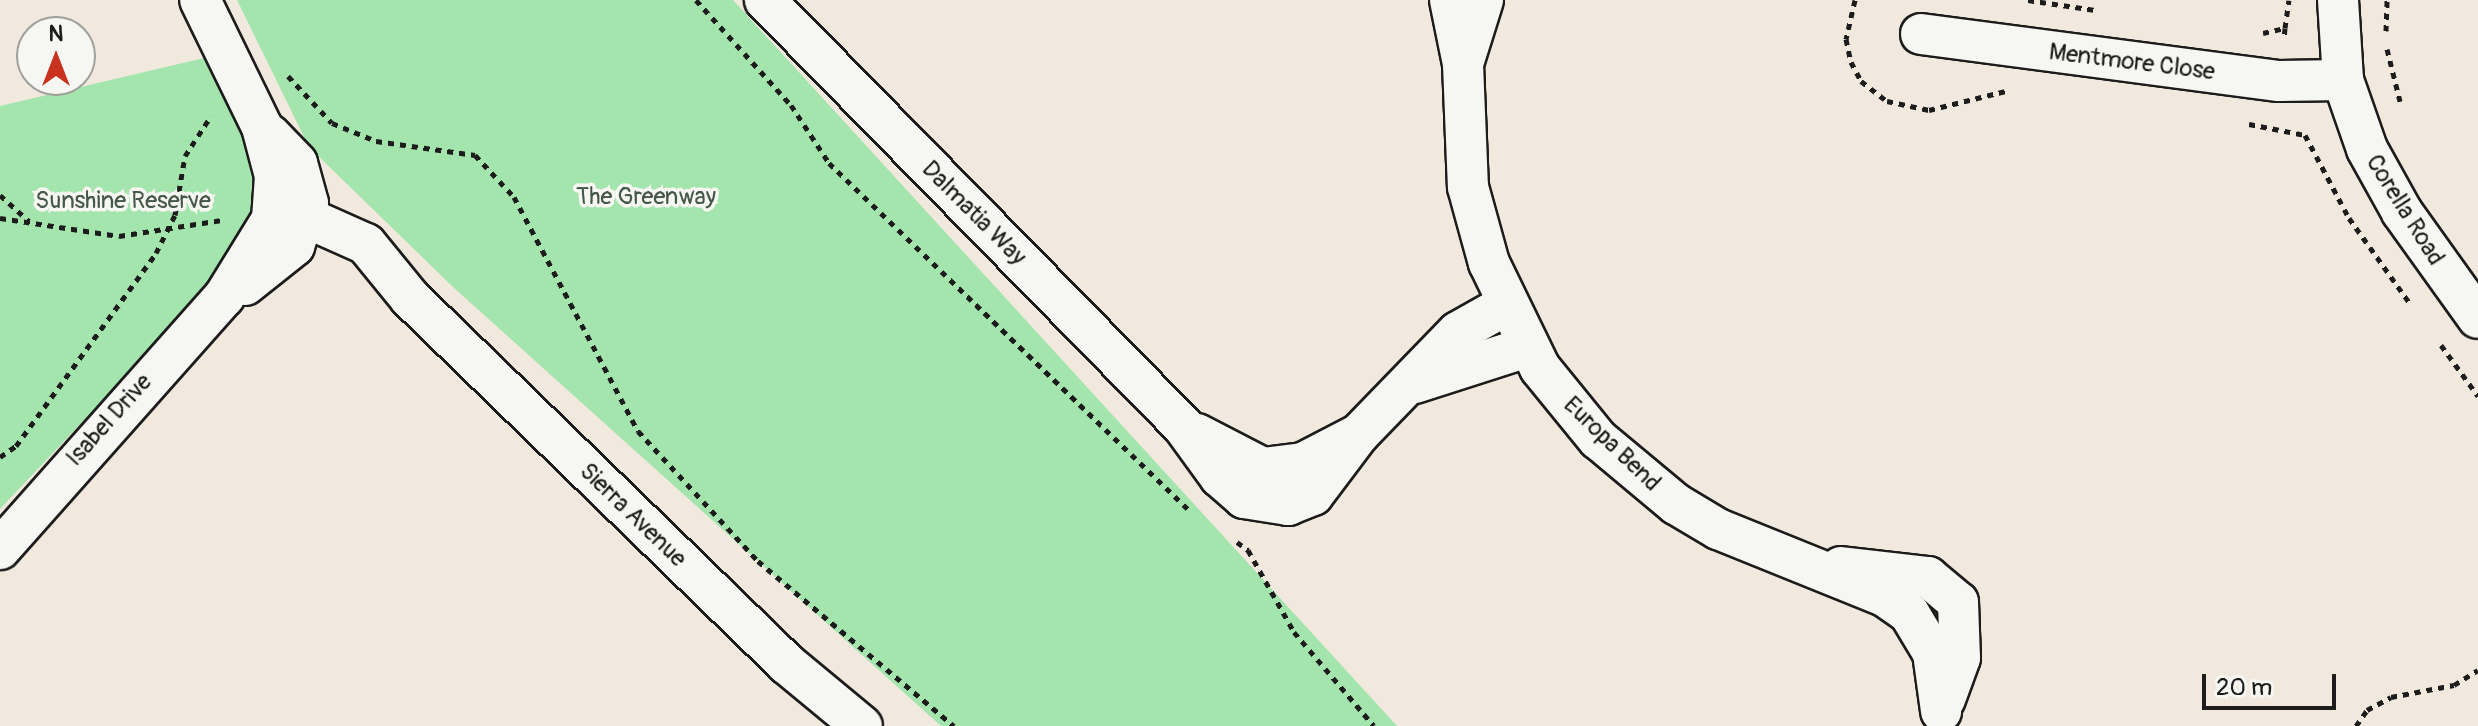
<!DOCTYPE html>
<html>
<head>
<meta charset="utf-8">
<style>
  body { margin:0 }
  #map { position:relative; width:2478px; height:726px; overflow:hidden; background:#f1e8de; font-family:Pangolin,sans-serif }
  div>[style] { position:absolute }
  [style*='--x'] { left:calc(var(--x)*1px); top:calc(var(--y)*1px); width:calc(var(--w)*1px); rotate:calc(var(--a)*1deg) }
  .green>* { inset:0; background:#a4e5ae }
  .path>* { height:5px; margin-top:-2.5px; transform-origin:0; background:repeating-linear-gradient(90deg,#1c1c1c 0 6px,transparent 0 12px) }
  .roads { filter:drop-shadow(2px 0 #1c1c1c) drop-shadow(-2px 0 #1c1c1c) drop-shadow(0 2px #1c1c1c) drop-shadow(0 -2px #1c1c1c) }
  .minor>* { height:40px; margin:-20px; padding:0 20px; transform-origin:20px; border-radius:20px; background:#f6f6f2 }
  span { translate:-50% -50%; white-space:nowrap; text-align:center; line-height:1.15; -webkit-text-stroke:7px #f6f6f2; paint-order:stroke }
  .street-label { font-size:24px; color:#1c1c1c }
  .park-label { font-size:24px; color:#455848 }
  .north { position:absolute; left:16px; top:16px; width:80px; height:80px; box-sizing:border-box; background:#f6f6f2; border:2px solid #9f9f9c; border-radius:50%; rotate:0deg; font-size:22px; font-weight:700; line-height:32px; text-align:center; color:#1c1c1c }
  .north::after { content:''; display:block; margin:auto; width:28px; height:36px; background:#c8321e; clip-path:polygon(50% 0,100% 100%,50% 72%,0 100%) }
  .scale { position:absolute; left:2202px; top:674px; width:134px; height:36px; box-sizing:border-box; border:4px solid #1c1c1c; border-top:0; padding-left:10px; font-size:24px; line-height:28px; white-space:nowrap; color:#1c1c1c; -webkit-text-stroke:6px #f6f6f2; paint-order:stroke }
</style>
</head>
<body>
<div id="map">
  <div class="green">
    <div style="clip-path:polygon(237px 0,733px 0,1397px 726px,941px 726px,453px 287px,309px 147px)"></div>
    <div style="clip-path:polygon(204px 58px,253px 154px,263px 196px,239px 256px,0 509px,0 106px)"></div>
  </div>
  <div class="path">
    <div style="--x:696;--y:0;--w:142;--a:47.9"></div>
    <div style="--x:791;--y:105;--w:69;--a:56.8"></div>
    <div style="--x:829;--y:163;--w:500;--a:43.95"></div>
    <div style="--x:1855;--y:0;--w:40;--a:103"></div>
    <div style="--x:1846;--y:39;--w:24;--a:78"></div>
    <div style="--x:1851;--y:62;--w:21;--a:62"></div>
    <div style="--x:1861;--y:81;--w:33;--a:38"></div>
    <div style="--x:1887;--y:101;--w:43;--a:12.1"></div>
    <div style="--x:1929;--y:110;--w:79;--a:-13.9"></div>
    <div style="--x:2028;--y:0;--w:68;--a:8.5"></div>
    <div style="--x:2285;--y:28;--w:28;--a:-82"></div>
    <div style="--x:2386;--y:31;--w:31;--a:-88"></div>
    <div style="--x:2263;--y:33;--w:23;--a:-13"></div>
    <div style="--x:2285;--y:28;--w:11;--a:95"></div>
    <div style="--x:2387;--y:49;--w:54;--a:76"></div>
    <div style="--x:288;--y:76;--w:64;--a:46.9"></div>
    <div style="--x:332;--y:123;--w:48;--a:22.2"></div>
    <div style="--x:376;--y:141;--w:100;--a:8"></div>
    <div style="--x:475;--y:155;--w:57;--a:47.1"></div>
    <div style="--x:514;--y:197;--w:265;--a:62.1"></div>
    <div style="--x:638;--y:431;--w:177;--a:47.3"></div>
    <div style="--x:758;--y:561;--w:256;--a:40.1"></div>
    <div style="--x:2249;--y:124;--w:57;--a:11.1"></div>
    <div style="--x:2305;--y:135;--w:94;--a:62.1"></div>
    <div style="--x:2349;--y:218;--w:107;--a:54.5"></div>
    <div style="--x:0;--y:195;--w:39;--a:42"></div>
    <div style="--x:0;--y:218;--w:120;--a:8.6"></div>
    <div style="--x:119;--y:236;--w:104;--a:-8.8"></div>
    <div style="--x:2441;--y:345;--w:63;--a:54"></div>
    <div style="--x:0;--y:457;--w:19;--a:-35"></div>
    <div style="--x:16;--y:446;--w:238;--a:-54"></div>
    <div style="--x:156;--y:253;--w:42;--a:-63.4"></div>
    <div style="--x:175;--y:215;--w:60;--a:-80.4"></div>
    <div style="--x:185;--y:156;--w:48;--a:-57"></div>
    <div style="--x:1237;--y:542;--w:14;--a:36"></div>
    <div style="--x:1248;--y:550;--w:94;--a:60.7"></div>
    <div style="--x:1294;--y:632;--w:123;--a:49.6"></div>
    <div style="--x:2356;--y:726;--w:19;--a:-55"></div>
    <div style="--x:2367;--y:710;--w:27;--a:-28"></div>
    <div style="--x:2391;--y:697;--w:64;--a:-10.8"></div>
    <div style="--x:2454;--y:685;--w:28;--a:-32"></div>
  </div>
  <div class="roads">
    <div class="minor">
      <div style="--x:765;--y:0;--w:597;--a:45.54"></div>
      <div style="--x:1183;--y:426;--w:63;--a:54"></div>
      <div style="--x:1220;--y:477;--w:32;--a:41"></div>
      <div style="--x:1244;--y:498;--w:45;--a:9"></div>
      <div style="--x:1288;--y:505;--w:27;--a:-22"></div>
      <div style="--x:1313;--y:495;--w:76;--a:-53"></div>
      <div style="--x:1450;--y:0;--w:65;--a:78.5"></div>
      <div style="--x:1483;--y:0;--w:67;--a:107.4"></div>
      <div style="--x:1463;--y:64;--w:123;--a:87.7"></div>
      <div style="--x:1468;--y:187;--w:79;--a:74.6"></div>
      <div style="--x:1489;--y:263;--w:117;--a:64.1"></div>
      <div style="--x:1540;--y:368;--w:92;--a:50.8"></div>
      <div style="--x:1598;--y:439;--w:102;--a:39.8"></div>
      <div style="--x:1676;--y:504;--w:49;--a:30.8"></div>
      <div style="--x:1718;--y:529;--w:181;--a:22"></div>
      <div style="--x:1886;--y:597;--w:28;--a:35"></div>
      <div style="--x:1909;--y:613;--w:47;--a:59"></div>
      <div style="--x:1933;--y:653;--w:59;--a:82.1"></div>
      <div style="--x:2338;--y:0;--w:80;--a:86.4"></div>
      <div style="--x:2343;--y:80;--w:73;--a:70.8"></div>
      <div style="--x:2367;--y:149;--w:72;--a:60.9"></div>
      <div style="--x:2402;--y:212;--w:130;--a:54.4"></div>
      <div style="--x:1921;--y:34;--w:361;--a:7.5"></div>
      <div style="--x:2279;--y:81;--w:64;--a:-0.9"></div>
      <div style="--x:272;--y:219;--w:40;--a:1.4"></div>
      <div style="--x:312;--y:220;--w:59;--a:24"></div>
      <div style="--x:366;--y:244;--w:70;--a:50.8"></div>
      <div style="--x:410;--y:298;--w:525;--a:44.15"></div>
      <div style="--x:787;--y:664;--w:97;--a:39.6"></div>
      <div style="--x:245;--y:285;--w:63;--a:-38.5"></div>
      <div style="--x:294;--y:246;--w:45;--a:-72"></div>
      <div style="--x:308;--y:203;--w:41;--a:-105.4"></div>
      <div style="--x:297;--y:163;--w:40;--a:-134"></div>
      <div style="--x:1415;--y:383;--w:118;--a:-17.8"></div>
      <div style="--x:1197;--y:434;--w:74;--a:27.3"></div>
      <div style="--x:1263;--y:468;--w:40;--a:-7.1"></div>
      <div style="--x:1303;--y:463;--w:63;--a:-27.4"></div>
      <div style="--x:1359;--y:434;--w:142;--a:-45.9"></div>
      <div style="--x:1458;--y:332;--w:55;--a:-29.4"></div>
      <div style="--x:0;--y:549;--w:337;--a:-48.4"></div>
      <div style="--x:224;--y:297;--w:92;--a:-58.4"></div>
      <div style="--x:272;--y:219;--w:43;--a:-86"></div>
      <div style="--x:275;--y:176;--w:51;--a:-104.9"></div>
      <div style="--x:262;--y:127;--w:141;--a:-116"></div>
      <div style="--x:1841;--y:567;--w:88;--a:6.6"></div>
      <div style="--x:1928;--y:577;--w:39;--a:40"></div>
      <div style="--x:1958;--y:602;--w:56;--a:88"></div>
      <div style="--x:1960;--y:658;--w:44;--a:110.1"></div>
    </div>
  </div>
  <div class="street-label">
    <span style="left:2132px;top:62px;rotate:7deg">Mentmore Close</span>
    <span style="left:2405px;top:210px;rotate:58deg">Corella Road</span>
    <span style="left:974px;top:213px;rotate:45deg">Dalmatia Way</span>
    <span style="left:109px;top:420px;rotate:-48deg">Isabel Drive</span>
    <span style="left:1612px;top:444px;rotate:44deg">Europa Bend</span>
    <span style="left:633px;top:515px;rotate:44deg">Sierra Avenue</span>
  </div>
  <div class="park-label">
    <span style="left:646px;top:197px">The Greenway</span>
    <span style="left:123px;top:201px">Sunshine Reserve</span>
  </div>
  <div class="north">N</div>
  <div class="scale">20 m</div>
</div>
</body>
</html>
